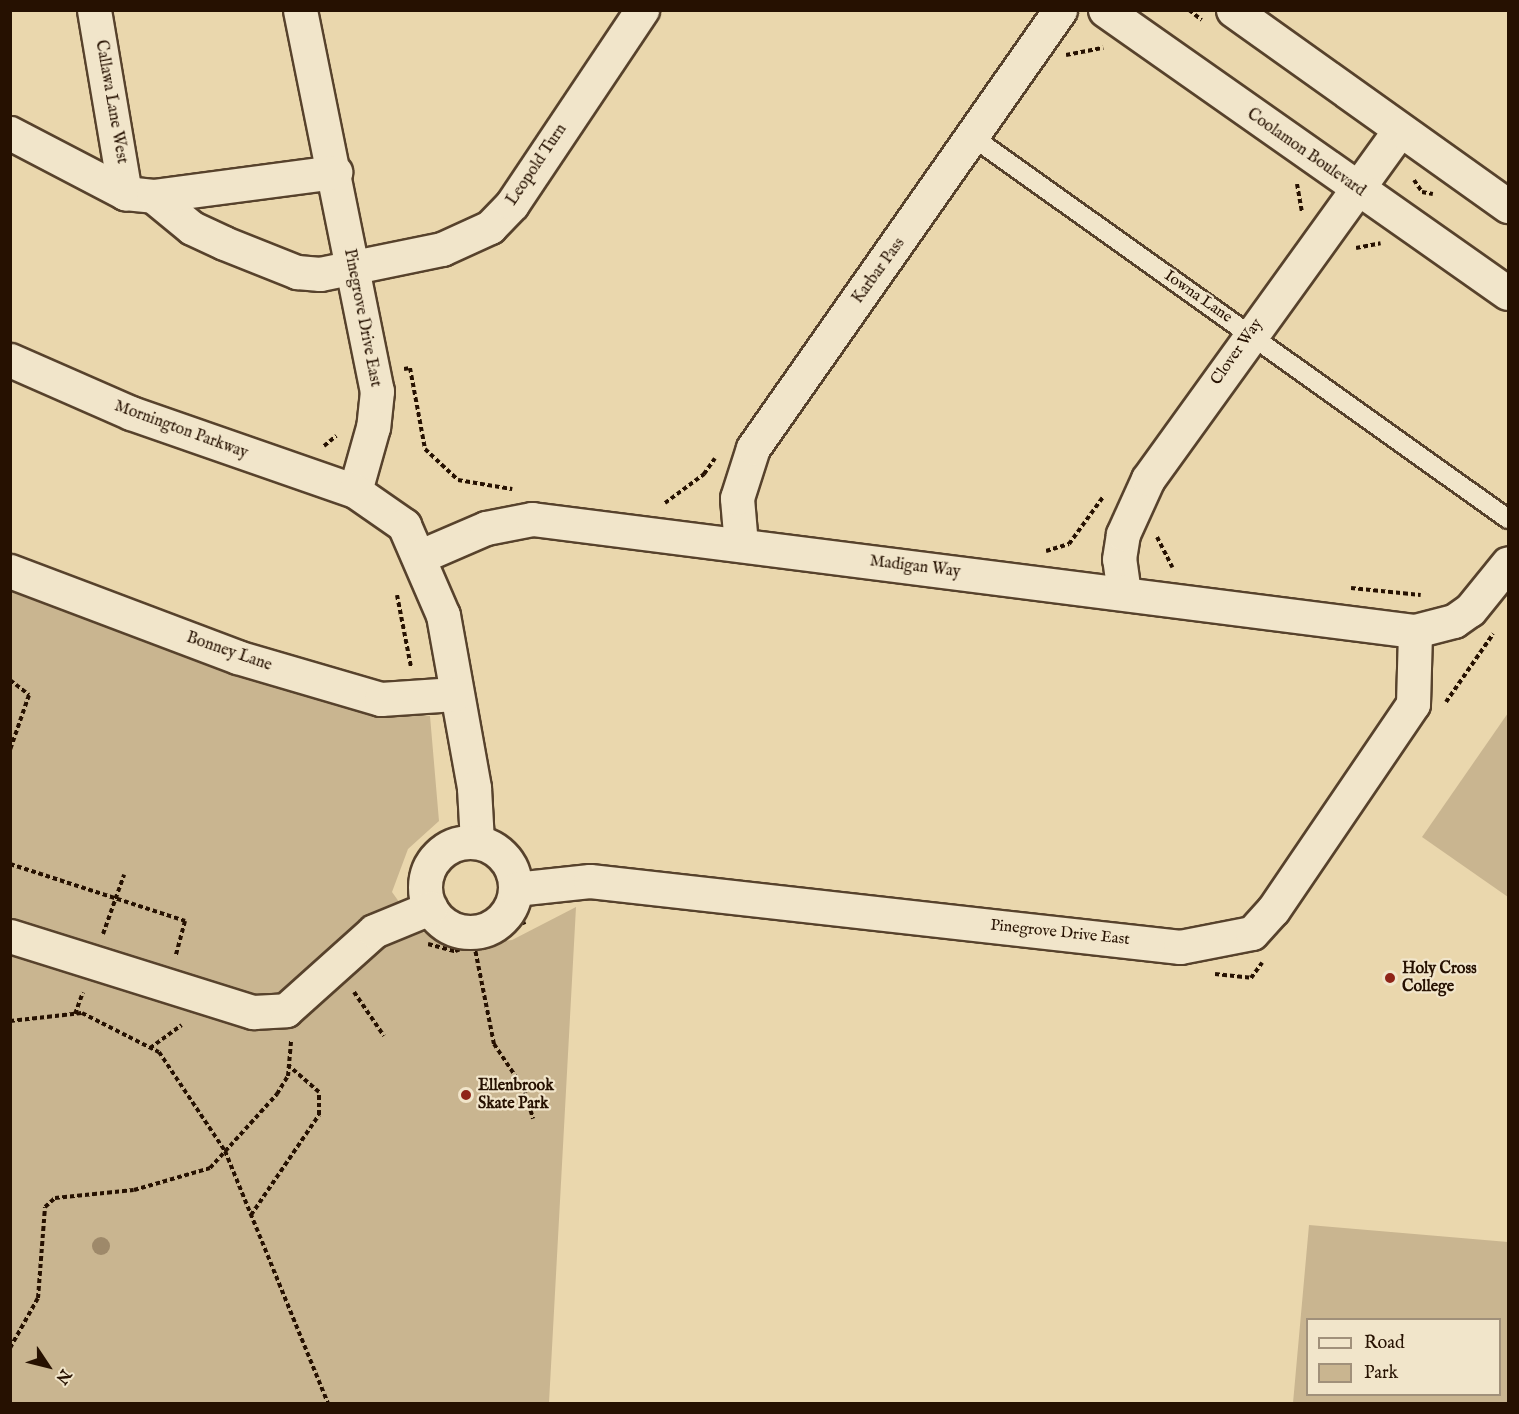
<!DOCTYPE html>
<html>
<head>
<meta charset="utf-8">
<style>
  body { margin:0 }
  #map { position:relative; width:1519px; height:1414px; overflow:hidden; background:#ead7ad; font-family:"IM FELL English",serif }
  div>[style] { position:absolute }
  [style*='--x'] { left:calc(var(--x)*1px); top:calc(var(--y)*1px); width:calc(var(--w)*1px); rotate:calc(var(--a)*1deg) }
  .green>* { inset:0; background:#c9b590 }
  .path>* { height:4px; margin-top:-2px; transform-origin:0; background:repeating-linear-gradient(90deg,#261101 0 4.5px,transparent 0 7.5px) }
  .roads { filter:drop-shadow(2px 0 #57422c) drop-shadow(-2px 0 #57422c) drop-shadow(0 2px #57422c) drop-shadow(0 -2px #57422c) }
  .lane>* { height:18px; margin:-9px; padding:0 9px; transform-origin:9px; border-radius:9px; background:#f1e5ca }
  .street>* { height:33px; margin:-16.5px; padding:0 16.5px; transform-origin:16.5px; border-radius:16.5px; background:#f1e5ca }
  .street>.ring { margin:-16.5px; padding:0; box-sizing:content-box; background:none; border:33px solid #f1e5ca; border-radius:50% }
  .secondary>* { height:33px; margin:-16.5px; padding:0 16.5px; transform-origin:16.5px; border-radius:16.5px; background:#f1e5ca }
  .trees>* { width:18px; height:18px; margin:-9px; border-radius:50%; background:#9e896a }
  .dots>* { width:16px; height:16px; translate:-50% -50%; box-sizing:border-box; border:3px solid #f1e5ca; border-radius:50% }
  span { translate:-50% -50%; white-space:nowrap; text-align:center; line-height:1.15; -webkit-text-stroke:4.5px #f1e5ca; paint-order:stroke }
  .street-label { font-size:16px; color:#261101 }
  .poi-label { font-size:16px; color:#261101; font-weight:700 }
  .left { translate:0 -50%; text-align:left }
  .frame { position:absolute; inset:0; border:12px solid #261101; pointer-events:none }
  .legend { position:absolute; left:1306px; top:1318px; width:195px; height:78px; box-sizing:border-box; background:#f1e5ca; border:2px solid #a0907a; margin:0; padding:8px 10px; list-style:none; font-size:18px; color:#261101 }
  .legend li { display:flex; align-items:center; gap:12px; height:30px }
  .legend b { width:30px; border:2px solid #a0907a }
  .north { position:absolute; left:18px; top:1336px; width:60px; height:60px; -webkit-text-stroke:4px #f1e5ca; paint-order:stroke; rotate:125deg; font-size:16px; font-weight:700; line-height:24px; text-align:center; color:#261101 }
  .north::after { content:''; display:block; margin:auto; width:21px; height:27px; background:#261101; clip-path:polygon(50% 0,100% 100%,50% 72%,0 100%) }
</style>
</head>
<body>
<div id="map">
  <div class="green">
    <div style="clip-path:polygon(10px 580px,220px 666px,370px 715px,430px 716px,439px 821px,408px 849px,392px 892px,419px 930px,452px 948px,512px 940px,576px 907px,549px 1403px,11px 1403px)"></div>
    <div style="clip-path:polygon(1508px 713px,1508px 897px,1422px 837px)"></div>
    <div style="clip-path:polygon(evenodd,1309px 1225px,1508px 1242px,1508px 1403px,1293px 1403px,1309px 1225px,1308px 1320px,1500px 1320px,1500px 1394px,1308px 1394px,1308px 1320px)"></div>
  </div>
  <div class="path">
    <div style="--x:1189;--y:10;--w:16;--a:38"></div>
    <div style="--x:1066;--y:55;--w:38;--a:-11"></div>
    <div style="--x:1414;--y:180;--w:14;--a:56"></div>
    <div style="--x:1422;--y:192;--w:11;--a:10"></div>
    <div style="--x:1297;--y:184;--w:28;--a:80"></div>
    <div style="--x:1356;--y:248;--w:25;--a:-11"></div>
    <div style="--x:404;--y:369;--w:6;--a:-9"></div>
    <div style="--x:410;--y:368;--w:82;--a:79.5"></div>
    <div style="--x:425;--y:449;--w:45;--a:43.2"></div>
    <div style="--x:458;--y:480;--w:55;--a:9.5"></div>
    <div style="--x:324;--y:446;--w:16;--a:-40"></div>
    <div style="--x:665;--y:503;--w:49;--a:-36.6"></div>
    <div style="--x:704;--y:474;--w:19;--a:-55"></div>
    <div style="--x:1157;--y:537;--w:34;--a:63"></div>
    <div style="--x:1046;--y:551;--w:24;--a:-17"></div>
    <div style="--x:1069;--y:544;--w:58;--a:-54.1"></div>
    <div style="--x:1351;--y:588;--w:70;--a:5.7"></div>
    <div style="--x:397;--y:595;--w:73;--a:79"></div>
    <div style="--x:10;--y:680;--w:24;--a:38"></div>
    <div style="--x:29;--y:695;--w:58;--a:109.1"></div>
    <div style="--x:1446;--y:702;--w:83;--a:-55.3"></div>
    <div style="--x:10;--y:864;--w:184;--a:18"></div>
    <div style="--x:185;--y:921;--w:35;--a:105"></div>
    <div style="--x:103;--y:934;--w:63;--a:-70.4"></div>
    <div style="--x:428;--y:944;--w:28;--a:15"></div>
    <div style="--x:455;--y:951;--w:20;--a:-20"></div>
    <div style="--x:474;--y:944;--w:102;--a:78.7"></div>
    <div style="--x:494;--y:1044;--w:54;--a:56.3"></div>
    <div style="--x:524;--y:1089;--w:31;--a:73"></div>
    <div style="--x:474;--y:944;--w:56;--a:-23.3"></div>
    <div style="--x:1215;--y:974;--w:36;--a:6"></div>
    <div style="--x:1251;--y:978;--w:19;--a:-54"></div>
    <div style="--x:354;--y:992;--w:53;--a:55.7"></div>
    <div style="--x:75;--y:1014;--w:23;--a:-70"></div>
    <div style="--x:10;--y:1021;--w:72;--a:-6.3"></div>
    <div style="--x:82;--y:1013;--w:86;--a:26.9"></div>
    <div style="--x:159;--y:1052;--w:119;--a:56.3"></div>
    <div style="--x:225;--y:1151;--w:273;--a:67.8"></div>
    <div style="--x:150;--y:1048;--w:39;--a:-36"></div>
    <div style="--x:251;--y:1215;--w:121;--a:-55.8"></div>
    <div style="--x:319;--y:1115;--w:23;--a:-90"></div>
    <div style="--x:319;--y:1092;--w:40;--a:-139"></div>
    <div style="--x:10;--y:1348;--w:57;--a:-60.8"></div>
    <div style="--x:38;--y:1298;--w:91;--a:-85.6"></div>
    <div style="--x:45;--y:1207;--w:13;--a:-42"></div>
    <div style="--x:55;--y:1198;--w:79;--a:-5.8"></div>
    <div style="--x:134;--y:1190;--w:79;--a:-16.1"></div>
    <div style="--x:210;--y:1168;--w:100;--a:-47.8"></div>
    <div style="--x:277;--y:1094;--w:21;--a:-59"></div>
    <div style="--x:288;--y:1076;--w:35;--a:-85"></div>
  </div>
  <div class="roads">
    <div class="lane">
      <div style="--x:974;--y:138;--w:656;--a:35.51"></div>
    </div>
    <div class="street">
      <div style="--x:94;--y:10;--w:186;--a:80.4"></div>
      <div style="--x:300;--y:10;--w:389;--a:78.6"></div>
      <div style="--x:377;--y:391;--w:36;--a:96"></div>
      <div style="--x:373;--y:427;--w:66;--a:105.7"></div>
      <div style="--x:10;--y:133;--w:130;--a:27.6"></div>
      <div style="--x:125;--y:193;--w:28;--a:6"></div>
      <div style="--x:153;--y:196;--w:50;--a:39.4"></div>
      <div style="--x:192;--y:228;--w:35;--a:25"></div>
      <div style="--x:224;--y:243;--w:79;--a:21.7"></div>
      <div style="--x:297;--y:272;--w:23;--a:5"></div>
      <div style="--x:320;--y:274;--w:125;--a:-11.6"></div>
      <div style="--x:442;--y:249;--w:53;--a:-24.6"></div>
      <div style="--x:490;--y:227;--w:32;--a:-46"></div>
      <div style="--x:512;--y:204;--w:234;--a:-56.2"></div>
      <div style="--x:153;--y:196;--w:184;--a:-7.5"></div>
      <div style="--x:10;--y:360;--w:132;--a:23.7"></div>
      <div style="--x:131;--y:413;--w:237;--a:19.2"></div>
      <div style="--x:355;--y:491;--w:60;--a:34.8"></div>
      <div style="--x:404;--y:525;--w:98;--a:66.6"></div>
      <div style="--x:443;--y:615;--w:176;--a:79.8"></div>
      <div style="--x:474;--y:788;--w:54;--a:86.8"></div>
      <div style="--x:741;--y:545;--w:47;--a:-94.9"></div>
      <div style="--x:737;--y:498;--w:52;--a:-72.3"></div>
      <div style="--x:753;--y:448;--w:535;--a:-54.97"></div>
      <div style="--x:421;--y:556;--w:71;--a:-23.3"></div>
      <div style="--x:486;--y:528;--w:47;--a:-11.1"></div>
      <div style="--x:532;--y:519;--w:890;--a:7.23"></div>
      <div style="--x:1415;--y:631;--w:40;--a:-14.4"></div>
      <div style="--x:1454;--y:621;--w:19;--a:-35"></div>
      <div style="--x:1470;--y:610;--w:60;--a:-51"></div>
      <div style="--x:10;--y:571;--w:243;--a:20.7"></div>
      <div style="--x:237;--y:657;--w:150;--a:16.3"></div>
      <div style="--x:381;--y:699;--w:74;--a:-3.9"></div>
      <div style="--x:1124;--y:593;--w:34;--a:-98"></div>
      <div style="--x:1119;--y:559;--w:25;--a:-81"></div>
      <div style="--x:1123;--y:534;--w:60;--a:-65.6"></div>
      <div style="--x:1148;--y:479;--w:430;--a:-54.2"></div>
      <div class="ring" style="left:425px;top:842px;width:57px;height:57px"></div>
      <div style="--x:515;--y:889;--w:75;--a:-6.1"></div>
      <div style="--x:590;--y:881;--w:594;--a:6.38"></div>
      <div style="--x:1180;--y:947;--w:73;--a:-11"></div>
      <div style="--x:1252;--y:933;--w:31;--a:-48"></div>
      <div style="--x:1273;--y:910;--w:249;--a:-55.8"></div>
      <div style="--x:1413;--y:704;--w:73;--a:-88.4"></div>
      <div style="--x:10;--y:936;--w:255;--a:17.4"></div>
      <div style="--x:253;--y:1012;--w:33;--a:-3"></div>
      <div style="--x:286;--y:1010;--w:118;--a:-41.9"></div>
      <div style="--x:374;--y:931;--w:61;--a:-22.3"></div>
    </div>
    <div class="secondary">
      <div style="--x:1105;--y:10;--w:492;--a:35.1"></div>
      <div style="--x:1233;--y:10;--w:338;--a:35.5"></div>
    </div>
  </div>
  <div class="trees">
    <div style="left:101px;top:1246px"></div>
  </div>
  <div class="dots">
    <div style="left:1390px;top:978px;background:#8f2418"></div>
    <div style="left:466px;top:1095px;background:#8f2418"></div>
  </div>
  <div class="street-label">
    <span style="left:111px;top:102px;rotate:80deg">Callawa Lane West</span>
    <span style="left:1306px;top:153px;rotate:35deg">Coolamon Boulevard</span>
    <span style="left:537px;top:165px;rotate:-56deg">Leopold Turn</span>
    <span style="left:879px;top:271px;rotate:-54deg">Karbar Pass</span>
    <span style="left:1198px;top:297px;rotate:35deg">Iowna Lane</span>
    <span style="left:362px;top:318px;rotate:79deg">Pinegrove Drive East</span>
    <span style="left:1237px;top:352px;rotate:-55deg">Clover Way</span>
    <span style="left:181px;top:430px;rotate:20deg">Mornington Parkway</span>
    <span style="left:915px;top:567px;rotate:7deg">Madigan Way</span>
    <span style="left:229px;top:652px;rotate:19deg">Bonney Lane</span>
    <span style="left:1060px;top:933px;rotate:6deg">Pinegrove Drive East</span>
  </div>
  <div class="poi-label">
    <span class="left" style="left:1402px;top:978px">Holy Cross<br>College</span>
    <span class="left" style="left:478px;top:1095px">Ellenbrook<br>Skate Park</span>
  </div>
  <div class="frame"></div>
  <ul class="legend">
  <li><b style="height:8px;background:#f1e5ca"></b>Road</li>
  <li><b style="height:16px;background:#c9b590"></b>Park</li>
  </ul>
  <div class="north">N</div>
</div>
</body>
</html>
